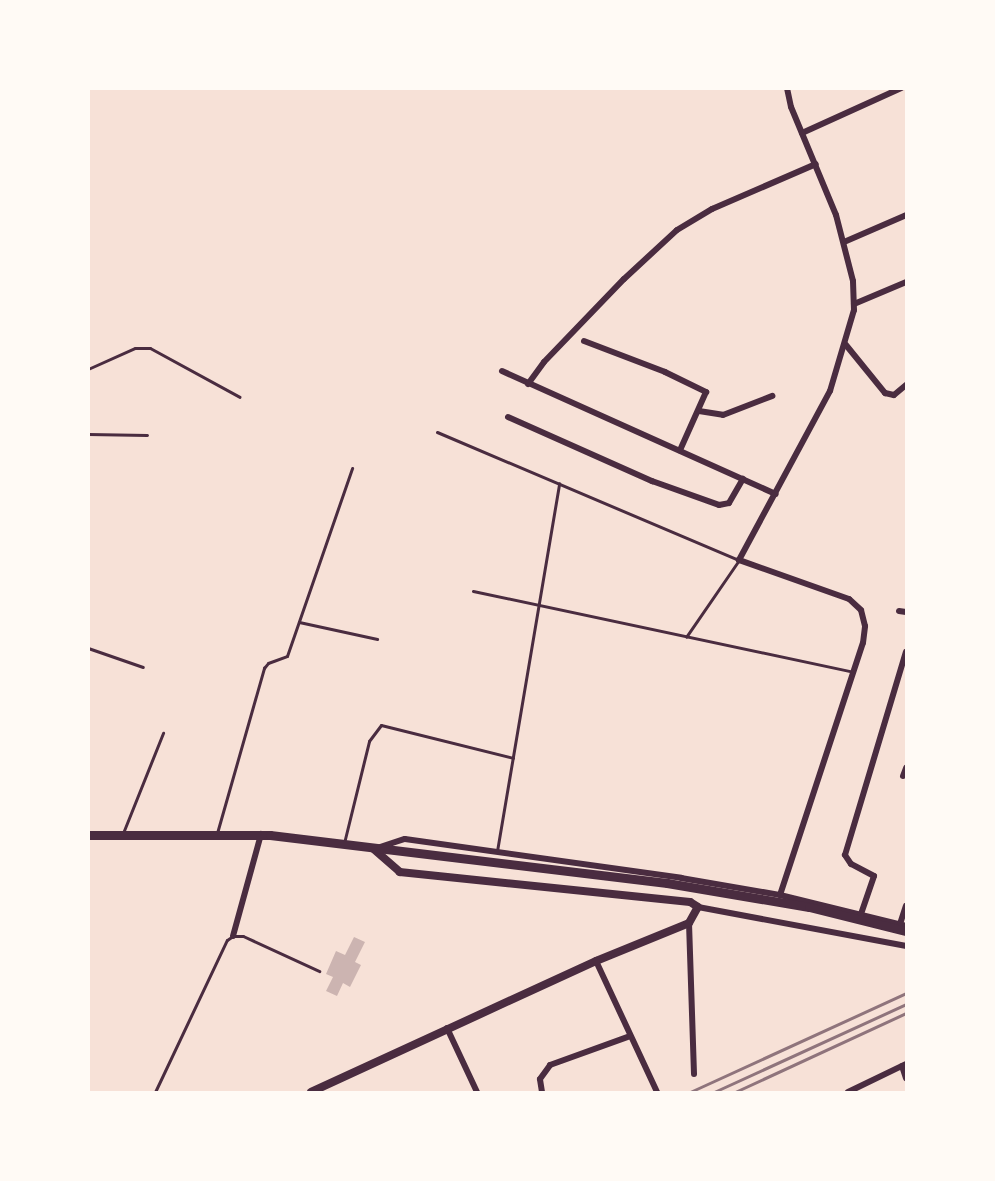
<!DOCTYPE html>
<html>
<head>
<meta charset="utf-8">
<style>
  body { margin:0 }
  #map { position:relative; width:995px; height:1181px; overflow:hidden; background:#f7e1d7; font-family:"PT Sans",sans-serif }
  div>[style] { position:absolute }
  [style*='--x'] { left:calc(var(--x)*1px); top:calc(var(--y)*1px); width:calc(var(--w)*1px); rotate:calc(var(--a)*1deg) }
  .building>* { inset:0; background:#ccb4b1 }
  .service>* { height:3px; margin:-1.5px; padding:0 1.5px; transform-origin:1.5px; border-radius:1.5px; background:#4a2c40 }
  .minor>* { height:6px; margin:-3px; padding:0 3px; transform-origin:3px; border-radius:3px; background:#4a2c40 }
  .tertiary>* { height:8px; margin:-4px; padding:0 4px; transform-origin:4px; border-radius:4px; background:#4a2c40 }
  .primary>* { height:9px; margin:-4.5px; padding:0 4.5px; transform-origin:4.5px; border-radius:4.5px; background:#4a2c40 }
  .rail>* { height:3px; margin:-1.5px; padding:0 1.5px; transform-origin:1.5px; border-radius:1.5px; background:#8f747c }
  span { translate:-50% -50%; white-space:nowrap; text-align:center; line-height:1.15; -webkit-text-stroke:6px #fffaf5; paint-order:stroke }
  .frame { position:absolute; inset:0; border:90px solid #fffaf5; pointer-events:none }
</style>
</head>
<body>
<div id="map">
  <div class="building">
    <div style="clip-path:polygon(354px 937px,365px 942px,355px 962px,361px 965px,350px 987px,343px 983px,337px 996px,326px 991px,333px 977px,326px 974px,336px 951px,345px 955px)"></div>
  </div>
  <div class="service">
    <div style="--x:88;--y:369;--w:51;--a:-24.1"></div>
    <div style="--x:135;--y:348;--w:15;--a:0"></div>
    <div style="--x:150;--y:348;--w:102;--a:28.6"></div>
    <div style="--x:437;--y:432;--w:328;--a:23"></div>
    <div style="--x:739;--y:560;--w:93;--a:124.5"></div>
    <div style="--x:88;--y:434;--w:59;--a:1"></div>
    <div style="--x:473;--y:591;--w:389;--a:12"></div>
    <div style="--x:299;--y:622;--w:80;--a:12.3"></div>
    <div style="--x:88;--y:648;--w:58;--a:19.1"></div>
    <div style="--x:123;--y:833;--w:108;--a:-68.2"></div>
    <div style="--x:217;--y:833;--w:172;--a:-74.1"></div>
    <div style="--x:264;--y:668;--w:6;--a:-51"></div>
    <div style="--x:268;--y:663;--w:20;--a:-20"></div>
    <div style="--x:287;--y:656;--w:199;--a:-70.9"></div>
    <div style="--x:344;--y:843;--w:105;--a:-76.2"></div>
    <div style="--x:369;--y:741;--w:20;--a:-53"></div>
    <div style="--x:381;--y:725;--w:136;--a:14"></div>
    <div style="--x:497;--y:851;--w:373;--a:-80.4"></div>
    <div style="--x:155;--y:1092;--w:168;--a:-64.7"></div>
    <div style="--x:227;--y:940;--w:7;--a:-34"></div>
    <div style="--x:233;--y:936;--w:10;--a:0"></div>
    <div style="--x:243;--y:936;--w:84;--a:24.7"></div>
  </div>
  <div class="minor">
    <div style="--x:802;--y:133;--w:109;--a:-24.4"></div>
    <div style="--x:844;--y:242;--w:68;--a:-23.5"></div>
    <div style="--x:854;--y:304;--w:56;--a:-22.9"></div>
    <div style="--x:584;--y:341;--w:87;--a:20.9"></div>
    <div style="--x:665;--y:372;--w:46;--a:26"></div>
    <div style="--x:706;--y:392;--w:64;--a:114.1"></div>
    <div style="--x:846;--y:345;--w:62;--a:50.9"></div>
    <div style="--x:885;--y:393;--w:9;--a:13"></div>
    <div style="--x:894;--y:395;--w:16;--a:-40"></div>
    <div style="--x:502;--y:371;--w:300;--a:24.2"></div>
    <div style="--x:528;--y:384;--w:27;--a:-54"></div>
    <div style="--x:544;--y:362;--w:115;--a:-46.1"></div>
    <div style="--x:624;--y:279;--w:72;--a:-42.8"></div>
    <div style="--x:677;--y:230;--w:41;--a:-31"></div>
    <div style="--x:712;--y:209;--w:113;--a:-23.4"></div>
    <div style="--x:699;--y:411;--w:24;--a:9"></div>
    <div style="--x:723;--y:415;--w:53;--a:-21.2"></div>
    <div style="--x:508;--y:417;--w:158;--a:24"></div>
    <div style="--x:652;--y:481;--w:71;--a:19.7"></div>
    <div style="--x:719;--y:505;--w:10;--a:-11"></div>
    <div style="--x:729;--y:503;--w:28;--a:-60"></div>
    <div style="--x:899;--y:611;--w:7;--a:8"></div>
    <div style="--x:903;--y:776;--w:9;--a:-69"></div>
    <div style="--x:380;--y:847;--w:26;--a:-18"></div>
    <div style="--x:405;--y:839;--w:279;--a:8"></div>
    <div style="--x:681;--y:878;--w:100;--a:9.7"></div>
    <div style="--x:780;--y:895;--w:130;--a:13.8"></div>
    <div style="--x:780;--y:895;--w:265;--a:-71.8"></div>
    <div style="--x:863;--y:643;--w:17;--a:-83"></div>
    <div style="--x:865;--y:626;--w:16;--a:-104"></div>
    <div style="--x:861;--y:610;--w:16;--a:-137"></div>
    <div style="--x:849;--y:599;--w:117;--a:-160.5"></div>
    <div style="--x:739;--y:560;--w:192;--a:-61.7"></div>
    <div style="--x:830;--y:391;--w:84;--a:-73.5"></div>
    <div style="--x:854;--y:310;--w:29;--a:-92"></div>
    <div style="--x:853;--y:281;--w:68;--a:-104.4"></div>
    <div style="--x:836;--y:215;--w:117;--a:-112.6"></div>
    <div style="--x:791;--y:107;--w:19;--a:-102"></div>
    <div style="--x:698;--y:907;--w:212;--a:10.6"></div>
    <div style="--x:861;--y:914;--w:40;--a:-71.1"></div>
    <div style="--x:874;--y:876;--w:26;--a:-152"></div>
    <div style="--x:851;--y:864;--w:11;--a:-124"></div>
    <div style="--x:845;--y:855;--w:212;--a:-73.3"></div>
    <div style="--x:689;--y:923;--w:151;--a:88.1"></div>
    <div style="--x:900;--y:924;--w:19;--a:-72"></div>
    <div style="--x:233;--y:936;--w:106;--a:-74.6"></div>
    <div style="--x:596;--y:961;--w:145;--a:65"></div>
    <div style="--x:447;--y:1028;--w:71;--a:64.9"></div>
    <div style="--x:902;--y:1066;--w:13;--a:72"></div>
    <div style="--x:542;--y:1092;--w:13;--a:-99"></div>
    <div style="--x:540;--y:1079;--w:17;--a:-54"></div>
    <div style="--x:550;--y:1065;--w:85;--a:-19.9"></div>
    <div style="--x:848;--y:1092;--w:64;--a:-25.8"></div>
  </div>
  <div class="tertiary">
    <div style="--x:311;--y:1092;--w:314;--a:-24.7"></div>
    <div style="--x:596;--y:961;--w:100;--a:-22.2"></div>
    <div style="--x:689;--y:923;--w:18;--a:-61"></div>
    <div style="--x:698;--y:907;--w:9;--a:-148"></div>
    <div style="--x:690;--y:902;--w:292;--a:-174.1"></div>
    <div style="--x:400;--y:872;--w:35;--a:-139"></div>
  </div>
  <div class="primary">
    <div style="--x:88;--y:835;--w:182;--a:0"></div>
    <div style="--x:270;--y:835;--w:400;--a:6.9"></div>
    <div style="--x:667;--y:883;--w:144;--a:9.6"></div>
    <div style="--x:809;--y:907;--w:100;--a:13.9"></div>
  </div>
  <div class="rail">
    <div style="--x:690;--y:1092;--w:238;--a:-24.6"></div>
    <div style="--x:714;--y:1092;--w:211;--a:-24.6"></div>
    <div style="--x:735;--y:1092;--w:188;--a:-24.8"></div>
  </div>
  <div class="frame"></div>
</div>
</body>
</html>
